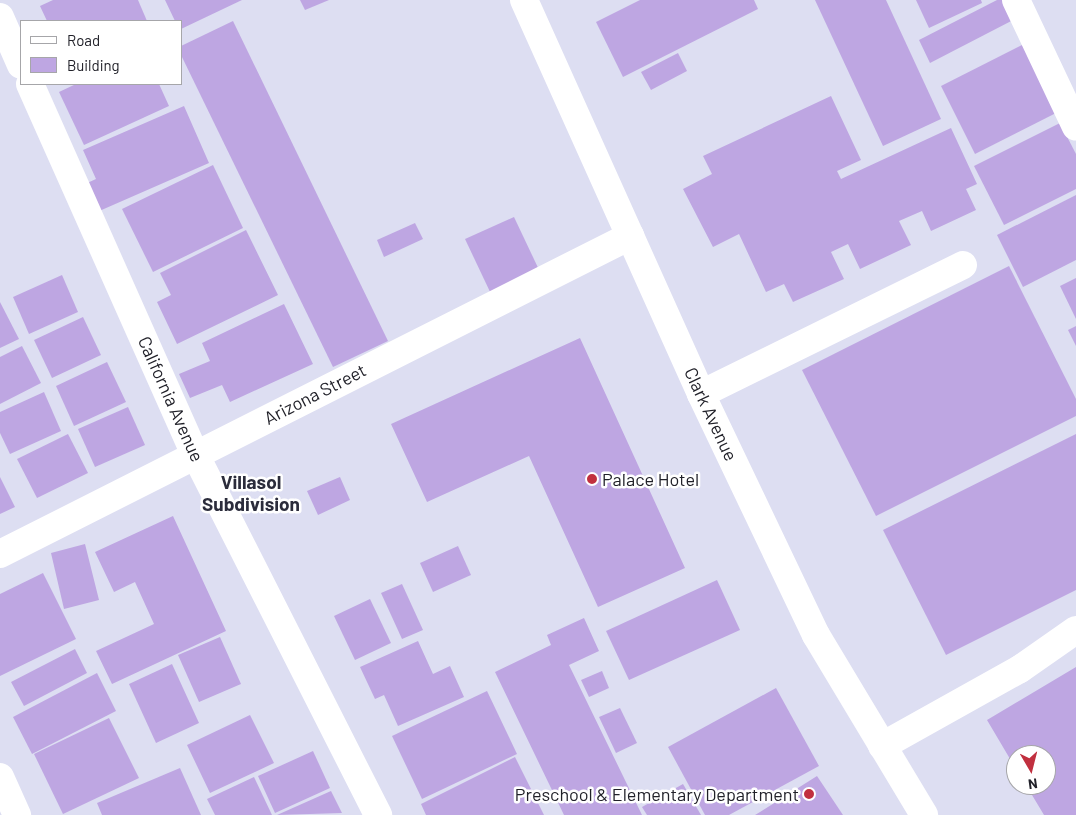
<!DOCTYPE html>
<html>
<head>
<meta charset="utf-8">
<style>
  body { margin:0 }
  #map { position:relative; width:1076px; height:815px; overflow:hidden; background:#dddef2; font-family:Barlow,sans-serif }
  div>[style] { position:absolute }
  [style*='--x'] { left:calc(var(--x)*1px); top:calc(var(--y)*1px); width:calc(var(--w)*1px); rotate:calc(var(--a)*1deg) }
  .building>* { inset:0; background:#bea6e2 }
  .minor>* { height:28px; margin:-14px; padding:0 14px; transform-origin:14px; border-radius:14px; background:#fff }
  .dots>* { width:14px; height:14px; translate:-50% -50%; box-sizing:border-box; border:2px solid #fff; border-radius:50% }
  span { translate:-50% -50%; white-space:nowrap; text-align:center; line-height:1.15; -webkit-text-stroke:5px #fff; paint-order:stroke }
  .street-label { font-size:18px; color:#212129 }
  .poi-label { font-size:18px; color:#212129 }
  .left { translate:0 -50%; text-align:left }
  .right { translate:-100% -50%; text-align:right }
  .neighbourhood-label { font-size:19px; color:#2b2c3b; font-weight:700 }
  .legend { position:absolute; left:20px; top:20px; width:162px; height:65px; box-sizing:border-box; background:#fff; border:1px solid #a6a6a9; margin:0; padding:6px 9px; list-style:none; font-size:15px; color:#212129 }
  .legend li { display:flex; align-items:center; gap:10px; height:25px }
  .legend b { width:25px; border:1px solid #a6a6a9 }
  .north { position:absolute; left:1006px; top:745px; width:50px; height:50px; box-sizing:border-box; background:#fff; border:1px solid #a6a6a9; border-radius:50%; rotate:172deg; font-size:14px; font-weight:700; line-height:20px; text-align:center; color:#212129 }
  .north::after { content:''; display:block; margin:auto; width:18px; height:22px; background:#c1303f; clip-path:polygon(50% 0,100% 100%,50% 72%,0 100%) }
</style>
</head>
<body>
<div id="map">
  <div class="building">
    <div style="clip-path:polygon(53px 0,138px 0,147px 21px,47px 21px,40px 6px)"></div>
    <div style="clip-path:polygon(165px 0,242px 0,181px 29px,181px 21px,175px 21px)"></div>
    <div style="clip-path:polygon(300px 0,329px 0,305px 10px)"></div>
    <div style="clip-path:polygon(640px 0,754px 0,758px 9px,623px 77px,596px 22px)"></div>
    <div style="clip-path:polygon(815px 0,886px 0,941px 119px,883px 146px)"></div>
    <div style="clip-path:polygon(916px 0,981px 0,982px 3px,929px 28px)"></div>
    <div style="clip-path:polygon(997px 0,1011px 0,1019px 17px,930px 63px,919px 40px)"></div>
    <div style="clip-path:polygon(233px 21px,388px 341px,333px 367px,181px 55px,181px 46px)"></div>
    <div style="clip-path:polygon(1024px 44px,1058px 112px,975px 154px,941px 86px)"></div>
    <div style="clip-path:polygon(678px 53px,687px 71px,651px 90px,641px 72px)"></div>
    <div style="clip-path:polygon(76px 84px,159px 84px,169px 106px,84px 145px,59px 92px)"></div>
    <div style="clip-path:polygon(831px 96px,861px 160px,837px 171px,841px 179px,951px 128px,977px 184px,966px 189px,976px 210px,931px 231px,922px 211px,899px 221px,911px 245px,860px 269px,848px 244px,831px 252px,844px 279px,793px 302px,784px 284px,766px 292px,739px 234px,713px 247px,683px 189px,712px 174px,703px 156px)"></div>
    <div style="clip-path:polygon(184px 106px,209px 163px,97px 212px,85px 184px,96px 179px,83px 150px)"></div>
    <div style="clip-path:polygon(1060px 123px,1076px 154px,1076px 189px,1004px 225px,974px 166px)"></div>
    <div style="clip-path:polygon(213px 165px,243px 228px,153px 272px,122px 209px)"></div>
    <div style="clip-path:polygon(1076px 195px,1076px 260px,1023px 287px,997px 235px)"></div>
    <div style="clip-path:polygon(514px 217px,541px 274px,492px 296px,465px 239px)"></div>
    <div style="clip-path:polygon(415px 223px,423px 239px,384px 257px,377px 240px)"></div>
    <div style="clip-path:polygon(246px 230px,278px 295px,177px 344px,157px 302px,171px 295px,160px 273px)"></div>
    <div style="clip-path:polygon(1009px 266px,1076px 399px,1076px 416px,876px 516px,802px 370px)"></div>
    <div style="clip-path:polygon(62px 275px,78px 312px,29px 334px,13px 297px)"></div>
    <div style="clip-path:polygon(1076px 278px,1076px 319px,1060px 286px)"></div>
    <div style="clip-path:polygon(0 302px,19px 339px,0 348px)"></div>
    <div style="clip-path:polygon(284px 304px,313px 364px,230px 402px,222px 385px,190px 398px,179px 374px,210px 361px,202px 343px)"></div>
    <div style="clip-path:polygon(83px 317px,101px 355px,52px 378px,34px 340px)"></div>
    <div style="clip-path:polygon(1076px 326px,1076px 346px,1068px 330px)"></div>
    <div style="clip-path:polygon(580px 338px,685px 568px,598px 607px,529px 456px,427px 502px,391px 424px)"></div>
    <div style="clip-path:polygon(22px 346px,41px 383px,0 404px,0 357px)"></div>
    <div style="clip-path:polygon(107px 362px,126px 402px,74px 426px,56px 386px)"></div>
    <div style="clip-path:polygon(44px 392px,61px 431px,10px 454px,0 433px,0 412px)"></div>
    <div style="clip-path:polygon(128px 407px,145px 445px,95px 467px,78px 429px)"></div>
    <div style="clip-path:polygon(68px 434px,88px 473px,37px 498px,17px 459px)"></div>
    <div style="clip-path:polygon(1076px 434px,1076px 590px,946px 655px,883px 530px)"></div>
    <div style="clip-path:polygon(0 477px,15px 507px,0 514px)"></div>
    <div style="clip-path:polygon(340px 477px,350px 500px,318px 515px,307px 491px)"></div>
    <div style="clip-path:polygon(173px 516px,226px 631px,112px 684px,96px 651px,154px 624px,135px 582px,114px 592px,95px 552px)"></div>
    <div style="clip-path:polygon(85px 544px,99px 600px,64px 609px,51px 553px)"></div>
    <div style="clip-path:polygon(458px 546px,471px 575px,433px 592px,420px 563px)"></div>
    <div style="clip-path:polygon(43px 573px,76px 639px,0 676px,0 594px)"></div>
    <div style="clip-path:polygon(717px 580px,740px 630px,629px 680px,606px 631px)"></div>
    <div style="clip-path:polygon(402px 584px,423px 630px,402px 639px,381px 593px)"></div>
    <div style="clip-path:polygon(370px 599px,391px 643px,355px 660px,334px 616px)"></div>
    <div style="clip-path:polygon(584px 618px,599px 651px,569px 665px,642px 815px,564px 815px,495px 672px,551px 645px,547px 635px)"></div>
    <div style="clip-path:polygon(220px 637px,241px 684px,199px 702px,178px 655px)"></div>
    <div style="clip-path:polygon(418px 641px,433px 674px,450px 666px,464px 697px,398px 726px,384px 695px,375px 699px,360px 667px)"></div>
    <div style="clip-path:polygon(75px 649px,87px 673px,24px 706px,11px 682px)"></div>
    <div style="clip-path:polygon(172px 664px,199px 723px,156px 743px,129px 684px)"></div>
    <div style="clip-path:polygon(1076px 667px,1076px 815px,1044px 815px,1026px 785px,1046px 785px,1046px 755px,1016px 755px,1016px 769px,987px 720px)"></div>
    <div style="clip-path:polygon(602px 671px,609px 688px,589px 697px,581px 680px)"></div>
    <div style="clip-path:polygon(97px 673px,116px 711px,32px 754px,13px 717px)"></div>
    <div style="clip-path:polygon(776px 688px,819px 766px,729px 815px,705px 815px,668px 747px)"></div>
    <div style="clip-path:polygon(487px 691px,517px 754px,422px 799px,392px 736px)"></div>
    <div style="clip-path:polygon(620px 708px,637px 743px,616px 753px,599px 717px)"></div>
    <div style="clip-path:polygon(250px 715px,274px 763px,210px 793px,187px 745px)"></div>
    <div style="clip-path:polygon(109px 718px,139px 778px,63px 814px,34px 754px)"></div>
    <div style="clip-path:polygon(313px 751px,330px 788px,275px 813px,258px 776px)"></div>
    <div style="clip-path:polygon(515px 757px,544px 815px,426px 815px,421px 804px)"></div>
    <div style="clip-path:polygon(180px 768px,201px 815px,102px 815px,97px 803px)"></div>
    <div style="clip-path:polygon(817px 776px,843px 815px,755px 815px,760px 812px)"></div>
    <div style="clip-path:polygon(254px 777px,272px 815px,215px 815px,207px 799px)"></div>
    <div style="clip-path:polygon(683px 784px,701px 815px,647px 815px,642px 807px)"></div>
    <div style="clip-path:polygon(331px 791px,342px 813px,277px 815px)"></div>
  </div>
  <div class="minor">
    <div style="--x:524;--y:0;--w:432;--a:65.8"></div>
    <div style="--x:701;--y:394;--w:267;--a:64.5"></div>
    <div style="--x:816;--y:635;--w:210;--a:59"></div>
    <div style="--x:1016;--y:0;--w:140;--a:64.7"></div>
    <div style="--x:0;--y:17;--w:52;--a:66.4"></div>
    <div style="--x:30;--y:84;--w:405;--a:66"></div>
    <div style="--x:195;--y:454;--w:405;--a:63.1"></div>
    <div style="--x:701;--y:394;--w:292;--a:-26.2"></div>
    <div style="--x:0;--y:554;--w:706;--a:-26.78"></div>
    <div style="--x:882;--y:746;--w:158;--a:-29.2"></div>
    <div style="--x:1020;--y:669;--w:68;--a:-34.9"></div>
    <div style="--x:0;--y:777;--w:42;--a:65.9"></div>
  </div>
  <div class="dots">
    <div style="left:592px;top:479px;background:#c1303f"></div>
    <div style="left:809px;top:794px;background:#c1303f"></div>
  </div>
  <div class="street-label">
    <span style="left:315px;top:394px;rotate:-27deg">Arizona Street</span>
    <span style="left:171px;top:399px;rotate:66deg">California Avenue</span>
    <span style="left:711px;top:414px;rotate:65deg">Clark Avenue</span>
  </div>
  <div class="poi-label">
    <span class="left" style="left:602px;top:479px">Palace Hotel</span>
    <span class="right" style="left:799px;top:794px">Preschool &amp; Elementary Department</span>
  </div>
  <div class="neighbourhood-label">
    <span style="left:251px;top:493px">Villasol<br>Subdivision</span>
  </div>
  <ul class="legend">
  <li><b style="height:6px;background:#fff"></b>Road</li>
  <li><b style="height:14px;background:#bea6e2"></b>Building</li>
  </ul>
  <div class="north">N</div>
</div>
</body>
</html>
